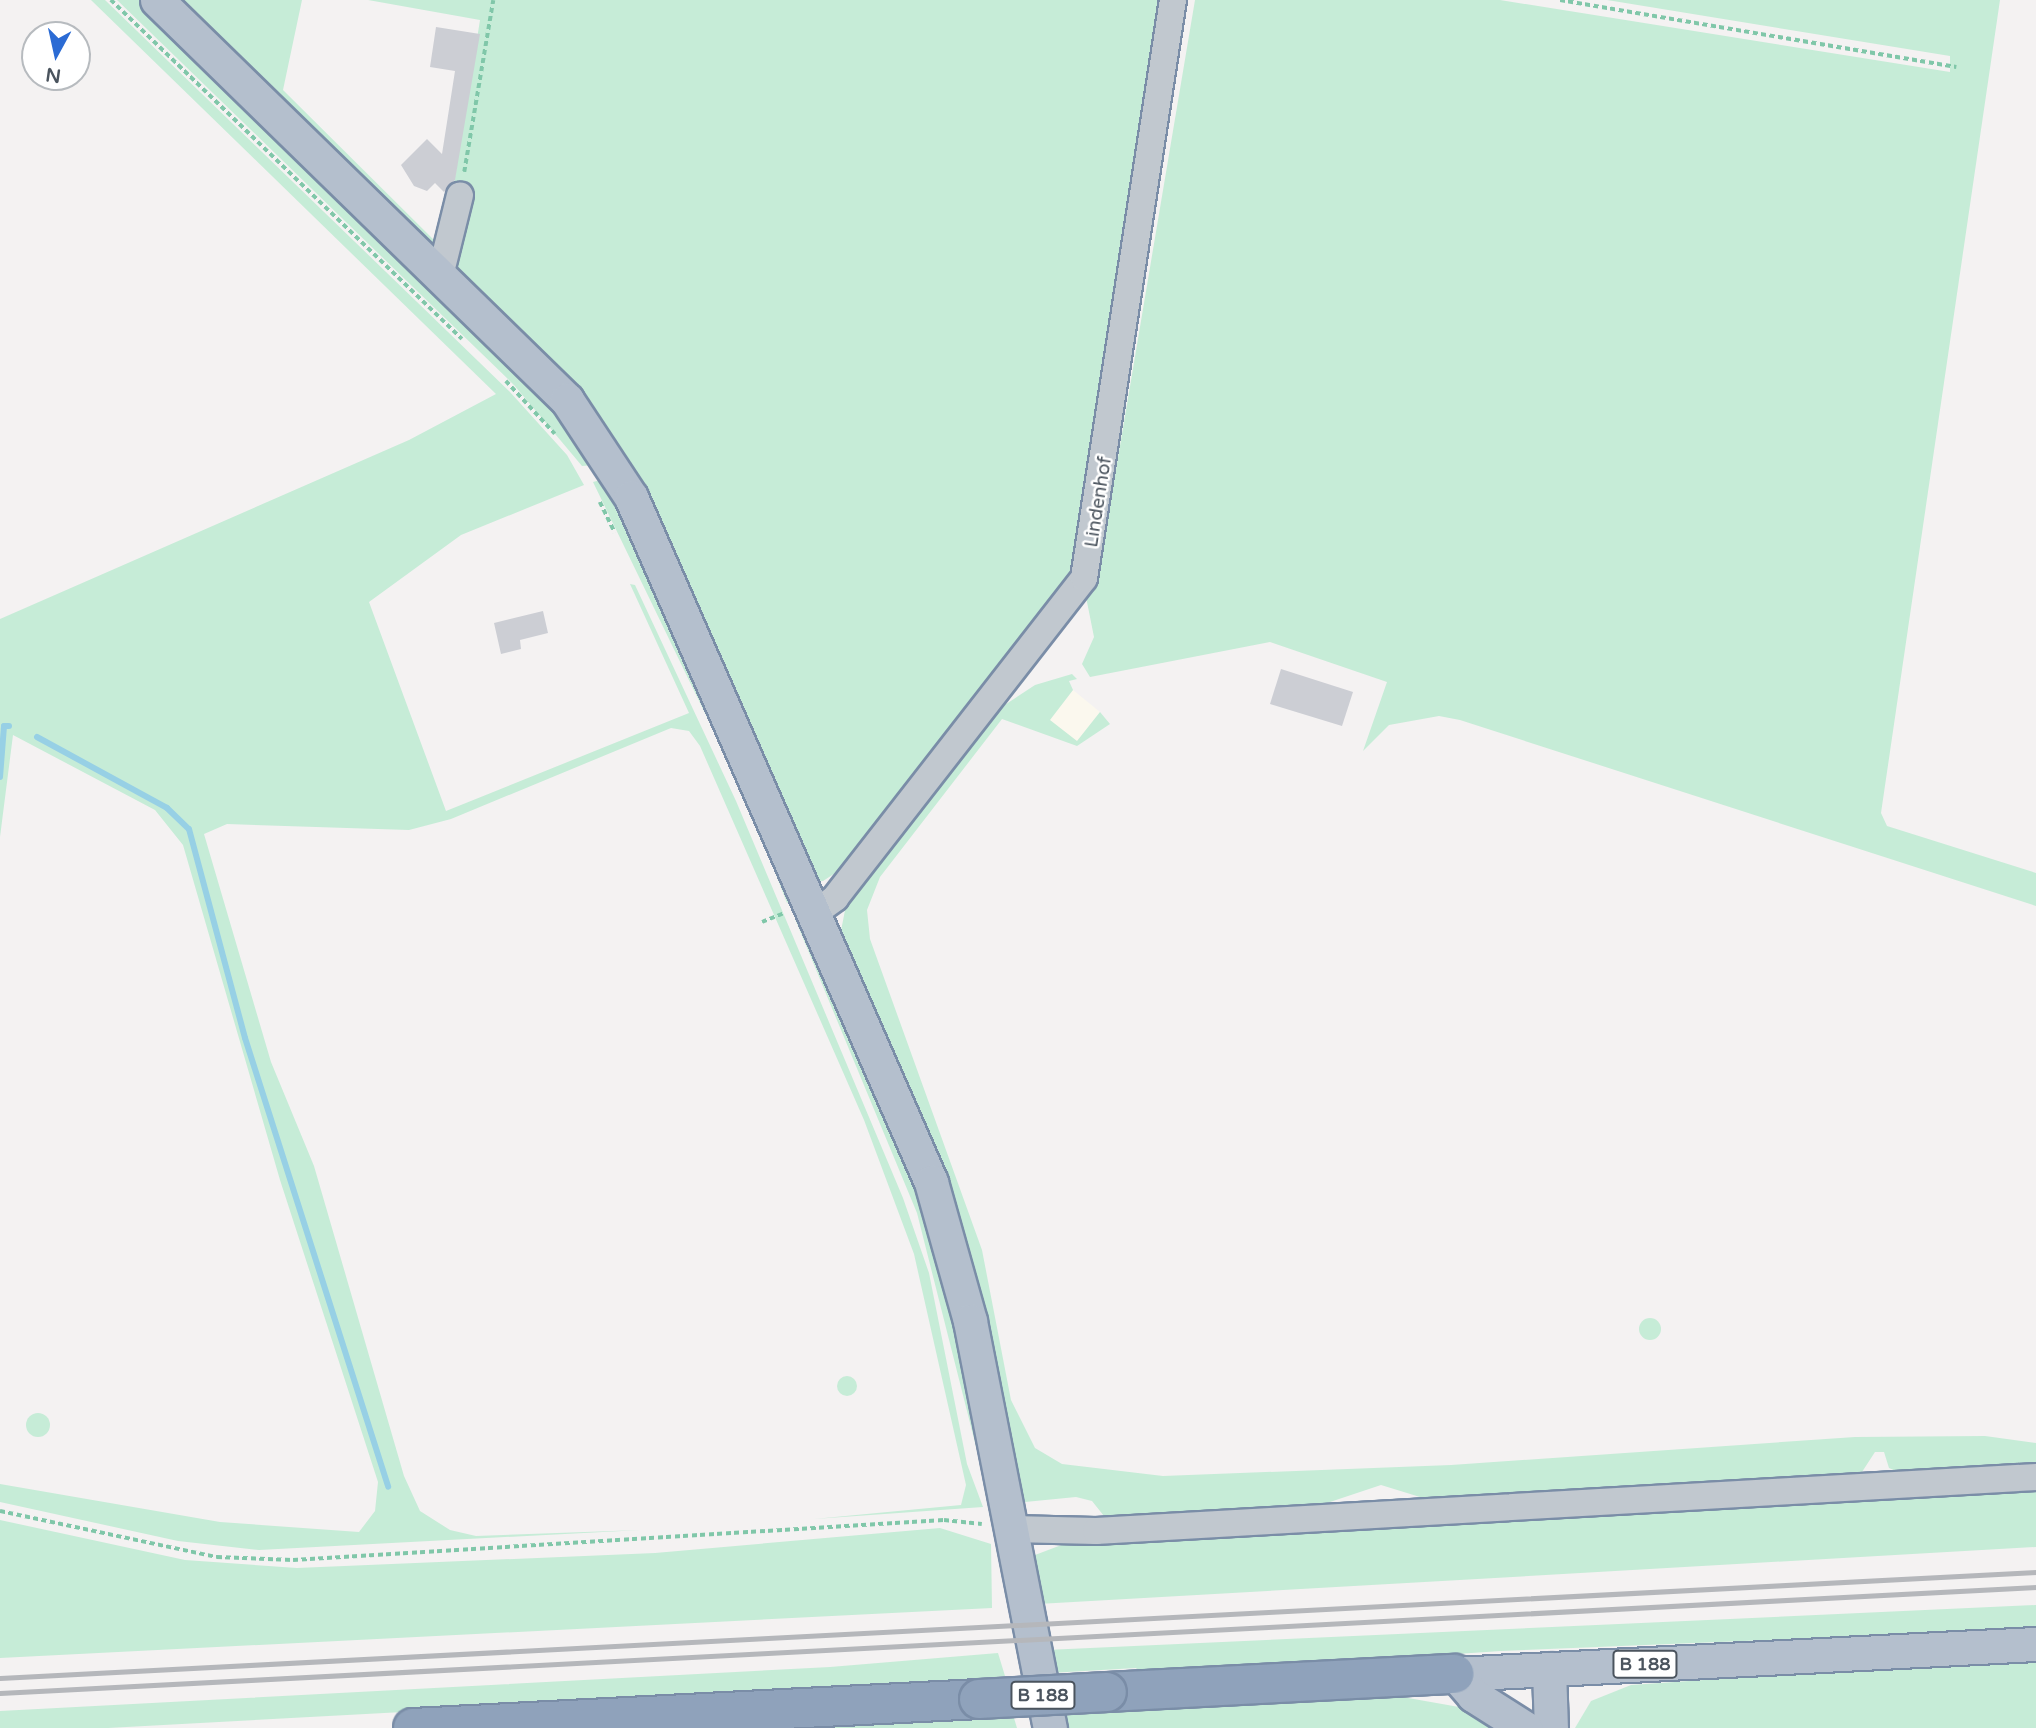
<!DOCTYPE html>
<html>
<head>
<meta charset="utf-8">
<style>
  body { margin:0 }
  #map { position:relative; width:2036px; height:1728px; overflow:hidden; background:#f4f2f2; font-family:"Varela Round",sans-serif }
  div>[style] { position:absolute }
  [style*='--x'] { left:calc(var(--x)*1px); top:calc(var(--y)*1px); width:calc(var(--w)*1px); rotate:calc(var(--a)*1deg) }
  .commercial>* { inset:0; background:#fbf8ee }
  .green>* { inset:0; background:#c6ecd7 }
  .round { border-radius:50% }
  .stream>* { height:6px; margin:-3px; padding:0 3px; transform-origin:3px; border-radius:3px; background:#97d0e5 }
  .building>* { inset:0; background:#ccced4 }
  .path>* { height:3.5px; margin-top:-1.75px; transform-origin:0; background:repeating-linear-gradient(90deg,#80c7a9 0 5px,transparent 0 8.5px) }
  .roads { filter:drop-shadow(2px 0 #7a8da7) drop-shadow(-2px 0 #7a8da7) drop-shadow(0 2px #7a8da7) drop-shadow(0 -2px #7a8da7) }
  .minor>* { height:26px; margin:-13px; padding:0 13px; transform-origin:13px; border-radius:13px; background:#c1c8cf }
  .major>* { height:33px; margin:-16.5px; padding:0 16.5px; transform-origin:16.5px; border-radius:16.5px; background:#b4bfcd }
  .highway>* { height:38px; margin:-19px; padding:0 19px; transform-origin:19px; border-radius:19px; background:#8fa2bb }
  .rail>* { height:5px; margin:-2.5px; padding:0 2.5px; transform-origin:2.5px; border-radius:2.5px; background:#b5b7bb }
  .bridges { filter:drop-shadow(2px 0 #7a8da7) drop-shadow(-2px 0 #7a8da7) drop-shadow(0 2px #7a8da7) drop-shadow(0 -2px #7a8da7) }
  .highway-bridge>* { height:38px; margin:-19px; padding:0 19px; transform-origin:19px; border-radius:19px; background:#8fa2bb }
  span { translate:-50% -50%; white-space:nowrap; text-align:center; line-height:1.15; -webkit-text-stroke:5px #fff; paint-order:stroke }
  .shield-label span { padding:2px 5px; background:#fff; border:2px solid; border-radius:5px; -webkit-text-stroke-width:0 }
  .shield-label { font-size:18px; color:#4b545e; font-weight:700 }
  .street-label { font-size:19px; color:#4b545e }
  .north { position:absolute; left:21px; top:21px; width:70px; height:70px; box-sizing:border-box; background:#fff; border:2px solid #b7bbbf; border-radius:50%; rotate:188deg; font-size:19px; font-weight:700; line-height:28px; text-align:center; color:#4b545e }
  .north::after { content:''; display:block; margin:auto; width:24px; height:32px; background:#2b6bd4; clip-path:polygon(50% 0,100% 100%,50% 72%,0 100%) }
</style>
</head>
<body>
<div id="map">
  <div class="commercial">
    <div style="clip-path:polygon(1073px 690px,1100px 712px,1077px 742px,1049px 720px)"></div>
  </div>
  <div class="green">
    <div style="clip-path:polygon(91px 0,105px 0,510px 392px,567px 455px,584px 485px,461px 535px,369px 602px,446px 811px,689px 713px,630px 584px,635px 585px,736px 801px,903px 1198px,929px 1273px,967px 1464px,983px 1507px,814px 1519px,961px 1505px,966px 1485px,914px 1254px,864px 1120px,700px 746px,689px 731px,671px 728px,451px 819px,409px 830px,227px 824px,204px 834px,271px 1062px,314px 1166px,404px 1476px,420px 1511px,450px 1530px,476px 1536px,641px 1530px,259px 1550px,178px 1541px,0 1502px,0 1484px,220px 1522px,359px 1532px,375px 1511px,378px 1482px,280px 1180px,183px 845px,155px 810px,13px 735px,0 837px,0 619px,409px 440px,496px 394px)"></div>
    <div style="clip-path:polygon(117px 0,141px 0,557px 406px,595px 465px,582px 466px,514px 385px)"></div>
    <div style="clip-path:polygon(168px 0,302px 0,283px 90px,444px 250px,432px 257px)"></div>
    <div style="clip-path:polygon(368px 0,1160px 0,1096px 453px,1069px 586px,843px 868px,823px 881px,816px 881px,637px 489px,456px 280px,462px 189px,454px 183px,480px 20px)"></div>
    <div style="clip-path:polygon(1195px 0,1500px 0,1950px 72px,1950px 56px,1607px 0,2000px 0,1881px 813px,1887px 826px,2036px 873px,2036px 906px,1460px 720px,1439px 716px,1389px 725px,1363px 751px,1387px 682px,1270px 642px,1090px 677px,1082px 664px,1094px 637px,1085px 592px,1107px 523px)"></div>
    <div style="clip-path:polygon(608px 478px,793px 898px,787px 903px,747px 800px,593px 482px)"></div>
    <div style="clip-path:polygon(1072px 674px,1077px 679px,1069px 681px,1073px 690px,1050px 720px,1077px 741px,1100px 712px,1110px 724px,1077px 746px,1002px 719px,880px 877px,867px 910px,870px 939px,982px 1250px,1011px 1400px,1035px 1448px,1062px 1464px,1163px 1476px,1451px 1465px,1855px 1437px,1985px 1436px,2036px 1443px,2036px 1467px,1903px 1474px,1889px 1468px,1884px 1452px,1875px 1452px,1860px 1475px,1467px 1498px,1420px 1497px,1381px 1485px,1315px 1507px,1108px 1521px,1092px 1501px,1076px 1497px,1025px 1502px,1017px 1497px,839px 941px,847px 900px,994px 712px,1035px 685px)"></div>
    <div style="clip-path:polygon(795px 919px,808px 919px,942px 1251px,990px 1502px,917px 1213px)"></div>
    <div class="round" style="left:1639px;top:1318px;width:22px;height:22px"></div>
    <div class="round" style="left:837px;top:1376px;width:20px;height:20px"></div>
    <div class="round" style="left:26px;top:1413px;width:24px;height:24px"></div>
    <div style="clip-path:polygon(2036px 1483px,2036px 1547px,1038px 1604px,1034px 1575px,1035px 1555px,1072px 1541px)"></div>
    <div style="clip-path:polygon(0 1520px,185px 1560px,297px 1568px,655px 1553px,940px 1528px,991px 1544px,992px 1608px,0 1658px)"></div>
    <div style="clip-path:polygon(2036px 1605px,2036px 1629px,1501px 1651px,1142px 1675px,1136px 1668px,1050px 1673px,1046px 1650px)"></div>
    <div style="clip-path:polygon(998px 1653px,1005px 1676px,959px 1682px,108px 1728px,0 1728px,0 1711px,830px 1667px)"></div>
    <div style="clip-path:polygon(2036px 1657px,2036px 1728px,1575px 1728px,1591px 1701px,1631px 1685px)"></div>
    <div style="clip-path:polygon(1380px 1693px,1459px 1707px,1507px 1728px,1060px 1728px,1057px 1716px)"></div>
    <div style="clip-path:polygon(952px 1716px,954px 1721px,1014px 1718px,1017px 1728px,683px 1728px)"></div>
  </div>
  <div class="stream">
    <div style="--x:37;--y:737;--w:148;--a:28.6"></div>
    <div style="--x:167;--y:808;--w:30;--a:44"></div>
    <div style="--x:189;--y:829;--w:216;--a:75"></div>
    <div style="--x:245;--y:1038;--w:471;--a:72.3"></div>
    <div style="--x:0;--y:777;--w:51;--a:-85.5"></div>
    <div style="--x:4;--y:726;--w:5;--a:0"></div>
  </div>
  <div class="building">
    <div style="clip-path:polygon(436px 27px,480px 34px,455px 180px,444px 192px,435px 183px,427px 191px,414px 186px,401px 165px,427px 139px,442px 154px,455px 71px,430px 67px)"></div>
    <div style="clip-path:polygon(543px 611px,548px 633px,520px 640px,521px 649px,501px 654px,494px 623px)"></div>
    <div style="clip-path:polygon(1281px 669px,1353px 692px,1342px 726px,1270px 704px)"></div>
  </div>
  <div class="path">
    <div style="--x:111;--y:0;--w:488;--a:44"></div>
    <div style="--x:1560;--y:0;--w:402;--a:9.6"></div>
    <div style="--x:464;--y:172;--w:174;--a:-80.4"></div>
    <div style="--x:506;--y:381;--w:72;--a:47.2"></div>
    <div style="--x:600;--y:502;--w:34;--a:64"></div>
    <div style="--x:762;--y:922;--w:24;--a:-22"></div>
    <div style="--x:0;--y:1511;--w:222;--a:12"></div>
    <div style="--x:217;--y:1557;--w:76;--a:2.3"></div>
    <div style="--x:293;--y:1560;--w:652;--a:-3.52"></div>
    <div style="--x:944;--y:1520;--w:38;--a:6"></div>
  </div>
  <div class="roads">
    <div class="minor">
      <div style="--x:440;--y:276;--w:83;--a:-76.1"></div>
      <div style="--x:816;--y:912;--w:24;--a:-36"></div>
      <div style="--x:835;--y:898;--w:405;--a:-52.1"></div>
      <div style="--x:1084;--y:578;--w:585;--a:-81.25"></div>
      <div style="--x:1012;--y:1529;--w:84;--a:1.4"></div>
      <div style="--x:1096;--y:1531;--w:942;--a:-3.29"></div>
    </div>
    <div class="major">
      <div style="--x:157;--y:0;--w:573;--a:44.29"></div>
      <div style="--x:567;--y:400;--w:116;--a:56.6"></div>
      <div style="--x:631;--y:497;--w:748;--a:66.35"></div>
      <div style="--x:931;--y:1182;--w:144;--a:74.3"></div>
      <div style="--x:970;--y:1321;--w:415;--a:78.9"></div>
      <div style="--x:1549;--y:1669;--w:59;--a:88.1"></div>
      <div style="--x:1455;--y:1674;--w:582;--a:-2.96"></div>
      <div style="--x:1455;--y:1674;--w:28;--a:49"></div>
      <div style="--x:1473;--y:1695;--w:62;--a:32.4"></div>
    </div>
    <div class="highway">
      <div style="--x:1107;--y:1692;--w:348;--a:-3"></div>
      <div style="--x:413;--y:1728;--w:567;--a:-2.93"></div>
    </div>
  </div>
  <div class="rail">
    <div style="--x:0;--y:1678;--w:2039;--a:-2.98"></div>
    <div style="--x:0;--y:1693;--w:2039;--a:-2.98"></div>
  </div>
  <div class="bridges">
    <div class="highway-bridge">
      <div style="--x:979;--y:1699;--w:128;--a:-3.1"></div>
    </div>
  </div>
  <div class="shield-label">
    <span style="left:1645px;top:1664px">B 188</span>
    <span style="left:1043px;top:1695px">B 188</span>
  </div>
  <div class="street-label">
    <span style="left:1099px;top:502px;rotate:-81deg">Lindenhof</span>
  </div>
  <div class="north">N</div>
</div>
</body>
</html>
